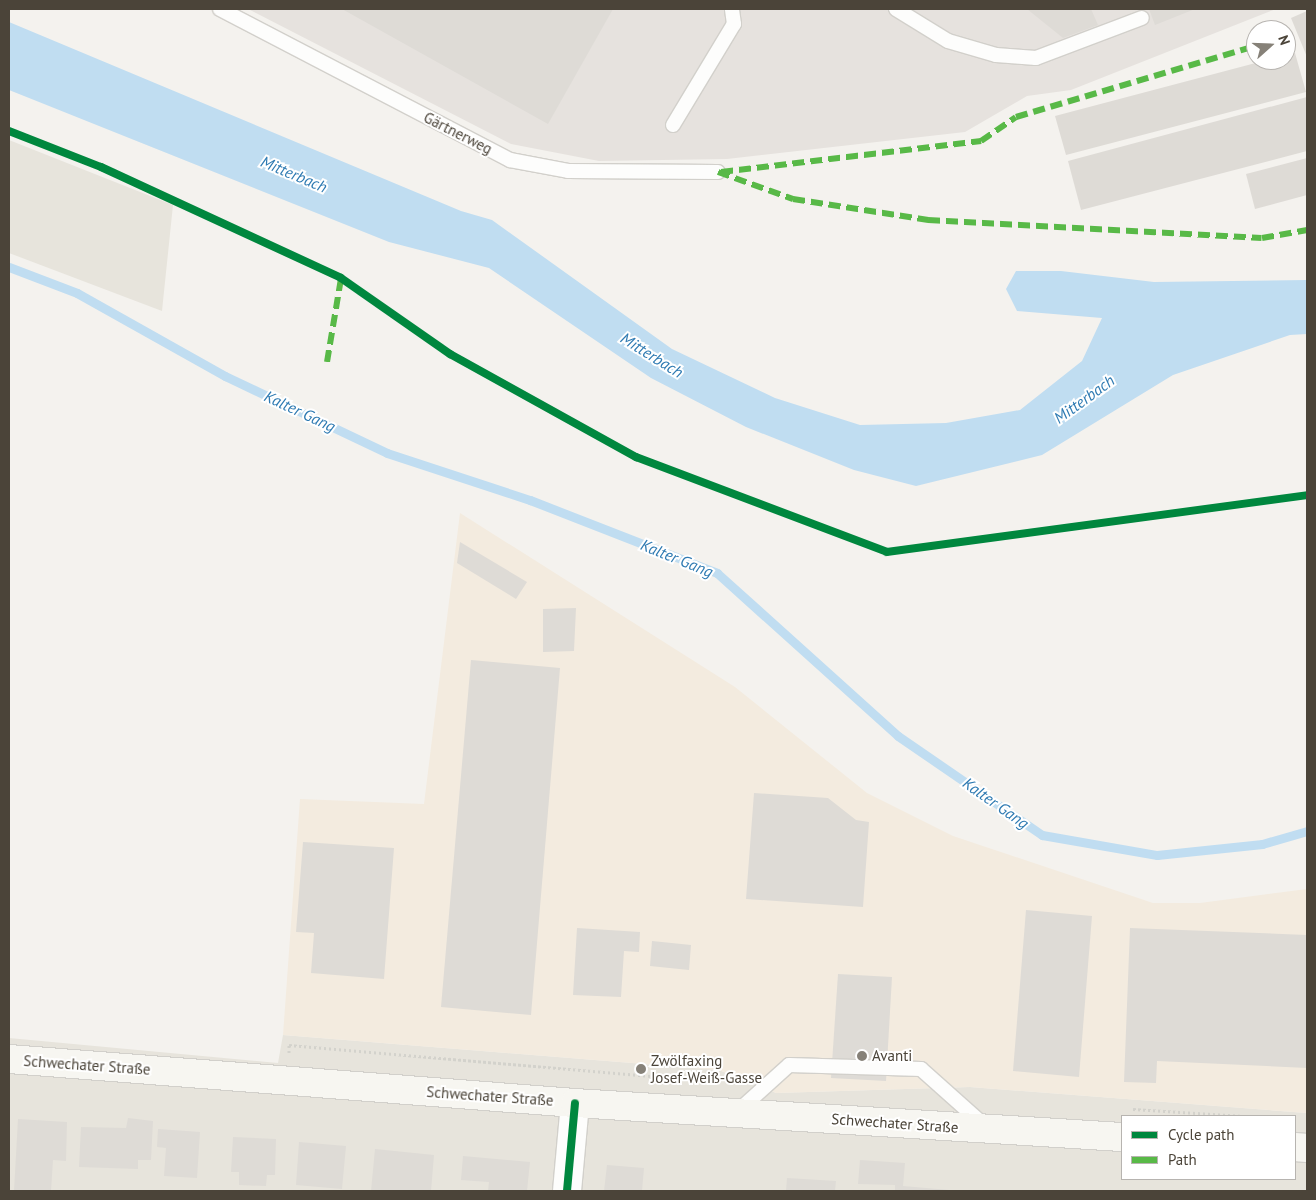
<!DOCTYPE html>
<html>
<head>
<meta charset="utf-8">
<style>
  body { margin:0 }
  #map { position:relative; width:1316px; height:1200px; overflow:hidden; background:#f4f2ee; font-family:"PT Sans",sans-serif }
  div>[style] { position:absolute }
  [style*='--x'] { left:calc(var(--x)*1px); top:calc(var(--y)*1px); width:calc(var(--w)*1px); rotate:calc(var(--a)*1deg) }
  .residential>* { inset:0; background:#e7e4dc }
  .commercial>* { inset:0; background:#f3ebdf }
  .industrial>* { inset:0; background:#e6e2de }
  .water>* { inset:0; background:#c0ddf1 }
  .stream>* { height:9px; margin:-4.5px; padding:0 4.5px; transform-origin:4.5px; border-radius:4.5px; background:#c0ddf1 }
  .building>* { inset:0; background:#dedbd6 }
  .path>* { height:3px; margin-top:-1.5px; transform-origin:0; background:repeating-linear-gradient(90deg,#d3d2cc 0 2.5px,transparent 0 5px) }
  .roads { filter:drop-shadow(1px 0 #d2d0cb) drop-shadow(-1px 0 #d2d0cb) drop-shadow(0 1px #d2d0cb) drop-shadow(0 -1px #d2d0cb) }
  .service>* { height:14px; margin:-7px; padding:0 7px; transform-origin:7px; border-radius:7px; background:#fdfdfc }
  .minor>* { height:28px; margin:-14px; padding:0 14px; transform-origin:14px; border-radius:14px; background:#fdfdfc }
  .secondary>* { height:28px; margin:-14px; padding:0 14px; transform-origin:14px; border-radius:14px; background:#f7f6f1 }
  .quiet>* { height:6px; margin-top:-3px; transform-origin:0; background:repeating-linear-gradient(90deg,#58b947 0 12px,transparent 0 18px) }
  .cycleway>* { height:8px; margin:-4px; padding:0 4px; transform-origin:4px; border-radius:4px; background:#00873e }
  .dots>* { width:14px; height:14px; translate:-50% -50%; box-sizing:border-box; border:2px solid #fff; border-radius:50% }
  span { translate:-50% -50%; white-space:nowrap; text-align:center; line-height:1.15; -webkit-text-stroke:4px #fff; paint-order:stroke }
  .street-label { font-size:15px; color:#4b4439 }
  .poi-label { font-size:15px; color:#4b4439 }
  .left { translate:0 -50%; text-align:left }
  .water-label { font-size:16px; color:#2e7ab2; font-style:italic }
  .frame { position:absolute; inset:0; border:10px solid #4b4439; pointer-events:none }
  .legend { position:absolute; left:1121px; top:1115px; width:175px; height:65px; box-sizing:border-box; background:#fff; border:1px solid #b7b4b0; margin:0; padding:6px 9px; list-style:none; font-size:15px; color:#4b4439 }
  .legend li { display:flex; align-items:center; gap:10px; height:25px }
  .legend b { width:25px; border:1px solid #b7b4b0 }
  .north { position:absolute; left:1246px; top:20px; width:50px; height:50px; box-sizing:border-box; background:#fff; border:1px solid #b7b4b0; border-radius:50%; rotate:70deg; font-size:14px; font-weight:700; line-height:20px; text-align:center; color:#4b4439 }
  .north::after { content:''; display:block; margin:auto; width:18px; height:22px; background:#868178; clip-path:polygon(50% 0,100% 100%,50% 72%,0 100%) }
</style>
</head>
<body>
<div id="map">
  <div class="residential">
    <div style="clip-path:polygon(9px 140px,173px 205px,162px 311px,9px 253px)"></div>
    <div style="clip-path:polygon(evenodd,283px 1035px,719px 1070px,776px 1093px,970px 1087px,1307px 1113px,1307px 1191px,9px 1191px,9px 1038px,278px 1063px,283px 1035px,1122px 1116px,1295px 1116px,1295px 1179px,1122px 1179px,1122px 1116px)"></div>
  </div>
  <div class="commercial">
    <div style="clip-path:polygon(460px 513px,735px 687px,867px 793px,953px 836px,1153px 903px,1200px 903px,1307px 889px,1307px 1113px,970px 1087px,776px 1093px,719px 1070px,283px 1035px,300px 799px,424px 804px)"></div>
  </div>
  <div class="industrial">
    <div style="clip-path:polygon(248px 9px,1276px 9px,1071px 90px,1027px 96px,965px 132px,727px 159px,599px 161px,511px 144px)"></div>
  </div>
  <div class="water">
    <div style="clip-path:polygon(9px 22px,461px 211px,492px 220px,672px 349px,775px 398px,860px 425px,946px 423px,1020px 410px,1082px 361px,1102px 318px,1017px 311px,1006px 289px,1016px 271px,1061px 271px,1154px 282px,1307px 280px,1307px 334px,1290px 335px,1173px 375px,1042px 455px,916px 486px,854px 470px,746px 427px,651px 378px,489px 268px,389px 242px,9px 90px)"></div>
  </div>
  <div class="stream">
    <div style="--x:9;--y:267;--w:73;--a:20.9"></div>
    <div style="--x:77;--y:293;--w:170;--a:29.3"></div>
    <div style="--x:225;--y:376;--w:179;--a:25.4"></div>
    <div style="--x:387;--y:453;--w:151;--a:18.2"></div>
    <div style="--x:530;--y:500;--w:201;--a:21.3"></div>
    <div style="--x:717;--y:573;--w:244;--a:42"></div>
    <div style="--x:898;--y:736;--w:175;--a:34.5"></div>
    <div style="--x:1042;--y:835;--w:117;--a:9.9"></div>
    <div style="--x:1157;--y:855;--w:106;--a:-6"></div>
    <div style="--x:1262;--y:844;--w:47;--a:-16.1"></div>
  </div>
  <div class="building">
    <div style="clip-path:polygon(342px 9px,613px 9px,548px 124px)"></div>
    <div style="clip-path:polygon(1027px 9px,1091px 9px,1098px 25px,1063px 38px)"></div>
    <div style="clip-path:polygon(1149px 9px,1195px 9px,1155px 25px)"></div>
    <div style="clip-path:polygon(1307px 11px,1307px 57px,1291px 18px)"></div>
    <div style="clip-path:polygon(1295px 53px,1306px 92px,1066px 155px,1055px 116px,1267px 60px,1286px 60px,1286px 55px)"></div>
    <div style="clip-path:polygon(1307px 97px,1307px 151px,1081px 210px,1068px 161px)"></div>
    <div style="clip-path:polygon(1307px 158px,1307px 195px,1255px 209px,1246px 174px)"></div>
    <div style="clip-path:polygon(460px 542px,527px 582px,516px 599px,457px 563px)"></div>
    <div style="clip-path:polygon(576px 608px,574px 651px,543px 652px,543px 609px)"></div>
    <div style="clip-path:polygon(471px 660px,560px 668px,531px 1015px,441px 1007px)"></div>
    <div style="clip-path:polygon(754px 793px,828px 798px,856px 820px,869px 822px,863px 907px,746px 899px)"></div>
    <div style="clip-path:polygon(303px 842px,394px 848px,384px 979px,311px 973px,314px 933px,296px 932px)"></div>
    <div style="clip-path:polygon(1026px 910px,1092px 916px,1079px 1077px,1013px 1071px)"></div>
    <div style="clip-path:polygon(577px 928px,640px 932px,639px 952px,624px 951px,621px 997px,573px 995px)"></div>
    <div style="clip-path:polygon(1130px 928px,1307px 935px,1307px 1068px,1157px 1061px,1156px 1083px,1124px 1082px)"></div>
    <div style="clip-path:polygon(652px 941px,691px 945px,689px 970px,650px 966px)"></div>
    <div style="clip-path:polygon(838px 974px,892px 977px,886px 1081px,831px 1078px)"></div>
    <div style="clip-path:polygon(128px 1118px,153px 1121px,151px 1160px,138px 1160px,138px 1169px,79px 1167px,81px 1127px,126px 1128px)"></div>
    <div style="clip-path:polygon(18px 1119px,67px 1122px,66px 1161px,53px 1160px,51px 1191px,14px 1191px)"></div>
    <div style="clip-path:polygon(158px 1129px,200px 1132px,197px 1178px,164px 1176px,166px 1148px,157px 1147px)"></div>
    <div style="clip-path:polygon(233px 1137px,276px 1139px,275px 1175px,267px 1175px,266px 1186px,239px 1185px,239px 1172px,231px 1172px)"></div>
    <div style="clip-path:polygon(299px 1142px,346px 1146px,342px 1189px,296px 1185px)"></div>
    <div style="clip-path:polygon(375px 1149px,434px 1155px,431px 1191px,371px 1191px)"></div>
    <div style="clip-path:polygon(463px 1156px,530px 1162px,527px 1191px,488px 1191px,489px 1182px,461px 1180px)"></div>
    <div style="clip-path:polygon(860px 1160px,905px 1163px,903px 1186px,961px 1191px,895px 1191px,895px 1185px,858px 1184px)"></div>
    <div style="clip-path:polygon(607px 1165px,644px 1168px,642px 1191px,604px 1191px)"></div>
    <div style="clip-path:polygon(787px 1178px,836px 1181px,835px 1191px,786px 1191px)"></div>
  </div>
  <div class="path">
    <div style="--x:289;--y:1053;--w:8;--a:-90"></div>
    <div style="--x:289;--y:1045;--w:398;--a:4.9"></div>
    <div style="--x:1133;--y:1109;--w:111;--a:3.6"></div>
  </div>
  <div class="roads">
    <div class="service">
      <div style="--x:220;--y:9;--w:327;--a:27.5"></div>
      <div style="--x:510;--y:160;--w:59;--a:10.7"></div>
      <div style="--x:568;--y:171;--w:150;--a:0.4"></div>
      <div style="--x:896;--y:9;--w:61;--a:31.6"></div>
      <div style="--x:948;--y:41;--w:50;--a:16.3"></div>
      <div style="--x:996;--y:55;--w:40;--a:4.3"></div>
      <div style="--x:1036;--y:58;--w:113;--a:-20.7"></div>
      <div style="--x:673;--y:125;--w:118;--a:-58.9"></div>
      <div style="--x:734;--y:24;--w:15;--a:-98"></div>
      <div style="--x:737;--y:1112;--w:70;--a:-42.1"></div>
      <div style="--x:789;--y:1065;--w:132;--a:1.7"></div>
      <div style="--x:921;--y:1069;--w:86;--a:41.7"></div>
    </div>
    <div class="minor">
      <div style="--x:567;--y:1191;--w:88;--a:-84.8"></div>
    </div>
    <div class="secondary">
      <div style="--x:9;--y:1059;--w:568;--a:4.45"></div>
      <div style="--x:575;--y:1103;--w:548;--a:3.56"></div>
      <div style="--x:1295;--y:1147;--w:12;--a:5"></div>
    </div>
  </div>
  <div class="quiet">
    <div style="--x:718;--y:172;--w:80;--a:19.8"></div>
    <div style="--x:793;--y:199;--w:137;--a:8.8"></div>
    <div style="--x:928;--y:220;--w:334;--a:3.1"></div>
    <div style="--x:1262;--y:238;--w:46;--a:-10.1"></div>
    <div style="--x:721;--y:172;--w:262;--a:-6.8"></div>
    <div style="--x:981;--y:141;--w:42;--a:-34.4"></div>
    <div style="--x:1016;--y:117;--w:250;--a:-16.5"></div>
    <div style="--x:327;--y:362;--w:85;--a:-80.5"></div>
  </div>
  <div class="cycleway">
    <div style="--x:9;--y:131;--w:99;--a:21.4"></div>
    <div style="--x:101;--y:167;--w:264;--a:24.8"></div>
    <div style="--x:341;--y:278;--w:133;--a:34.9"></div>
    <div style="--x:450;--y:354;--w:213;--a:29"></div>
    <div style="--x:636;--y:457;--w:268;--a:20.7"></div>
    <div style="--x:887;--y:552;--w:424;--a:-7.7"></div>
    <div style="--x:567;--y:1191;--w:88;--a:-84.8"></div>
  </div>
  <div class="dots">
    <div style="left:862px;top:1056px;background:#868178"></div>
    <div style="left:641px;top:1069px;background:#868178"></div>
  </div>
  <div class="street-label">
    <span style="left:458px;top:133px;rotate:27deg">Gärtnerweg</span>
    <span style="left:87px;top:1065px;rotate:4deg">Schwechater Straße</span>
    <span style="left:490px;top:1096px;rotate:4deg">Schwechater Straße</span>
    <span style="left:895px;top:1123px;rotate:4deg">Schwechater Straße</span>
  </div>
  <div class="poi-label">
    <span class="left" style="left:872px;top:1056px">Avanti</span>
    <span class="left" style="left:651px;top:1069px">Zwölfaxing<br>Josef-Weiß-Gasse</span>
  </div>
  <div class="water-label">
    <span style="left:294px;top:174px;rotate:23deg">Mitterbach</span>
    <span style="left:652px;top:355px;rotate:32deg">Mitterbach</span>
    <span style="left:1084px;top:399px;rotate:-36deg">Mitterbach</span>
    <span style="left:300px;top:411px;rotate:25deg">Kalter Gang</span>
    <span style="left:677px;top:558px;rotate:22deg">Kalter Gang</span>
    <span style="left:996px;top:803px;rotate:35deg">Kalter Gang</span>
  </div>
  <div class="frame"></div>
  <ul class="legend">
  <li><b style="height:6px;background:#00873e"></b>Cycle path</li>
  <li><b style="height:6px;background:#58b947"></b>Path</li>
  </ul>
  <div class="north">N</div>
</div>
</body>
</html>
